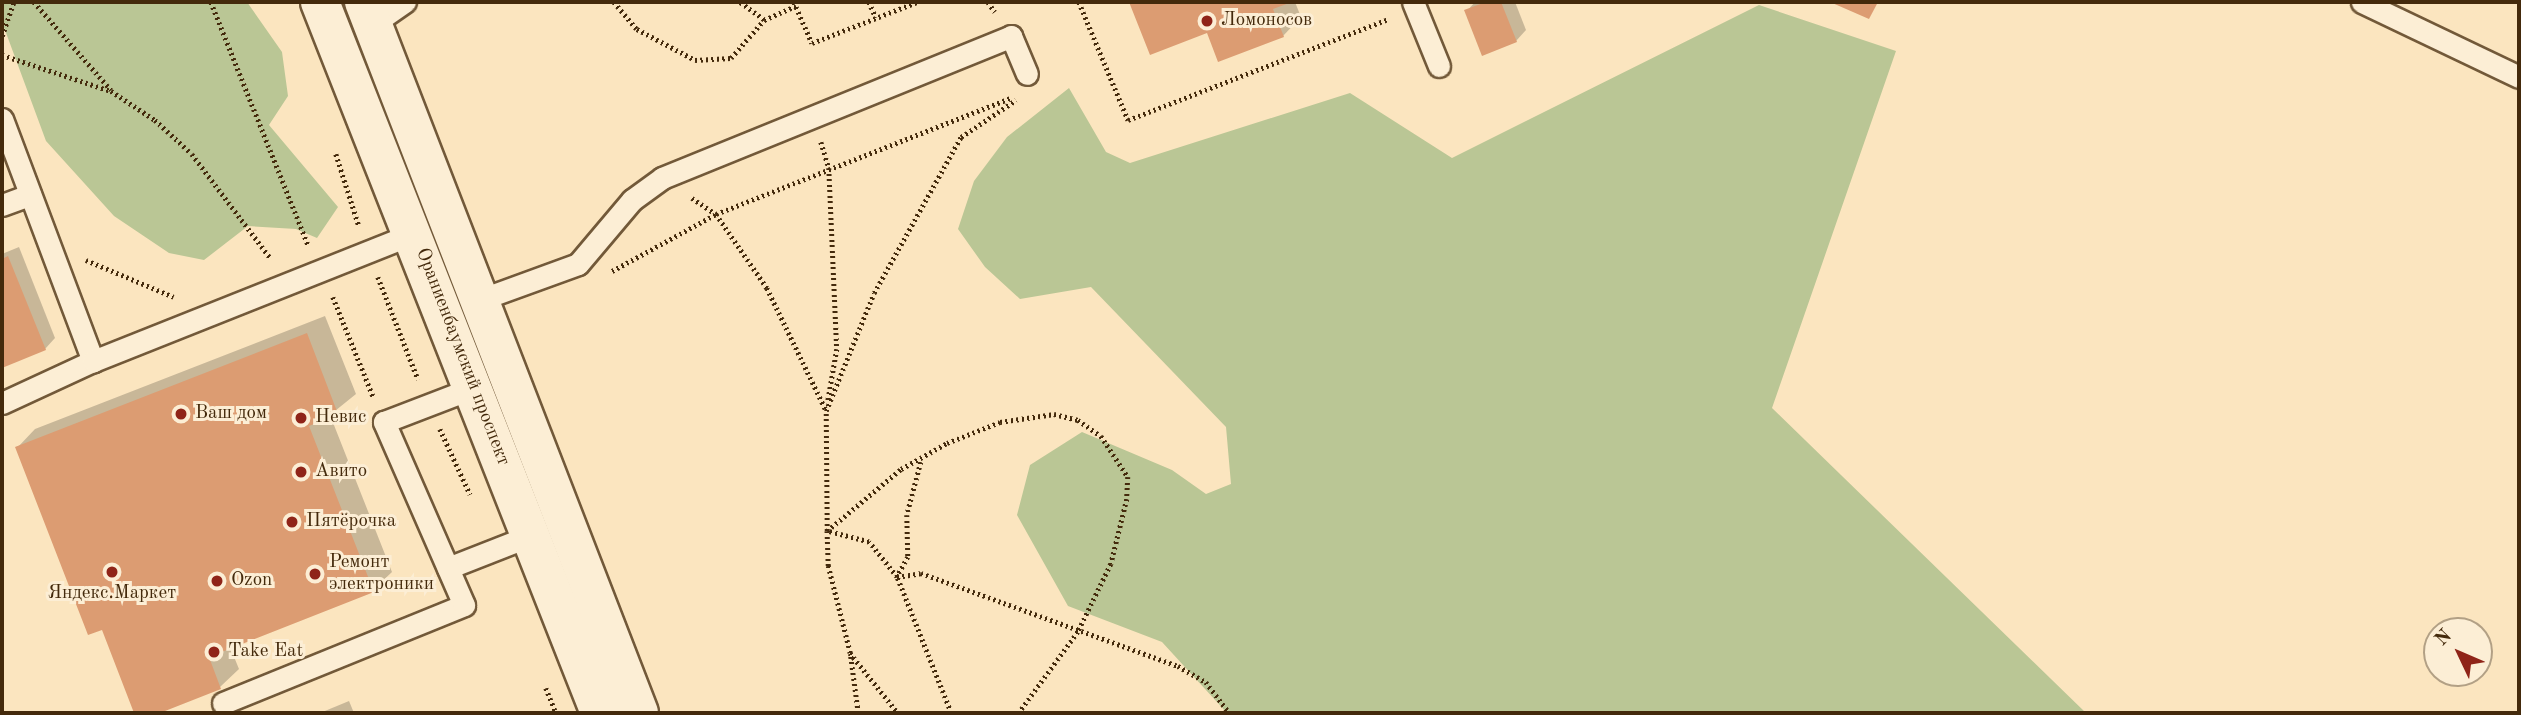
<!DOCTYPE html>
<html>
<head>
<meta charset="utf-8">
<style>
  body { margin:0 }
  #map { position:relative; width:2521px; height:715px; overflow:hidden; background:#fbe5bf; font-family:"Old Standard TT",serif }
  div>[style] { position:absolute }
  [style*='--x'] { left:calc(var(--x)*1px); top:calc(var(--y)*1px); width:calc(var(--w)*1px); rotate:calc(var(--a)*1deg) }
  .green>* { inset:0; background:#bac695 }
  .shadow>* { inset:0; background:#0003 }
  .building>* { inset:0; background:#dc9c72 }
  .path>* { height:4.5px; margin-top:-2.25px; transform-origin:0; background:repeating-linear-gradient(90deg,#442a0c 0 2px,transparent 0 5.5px) }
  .roads { filter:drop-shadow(2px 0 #725939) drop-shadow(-2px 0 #725939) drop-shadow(0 2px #725939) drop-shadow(0 -2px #725939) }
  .service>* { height:21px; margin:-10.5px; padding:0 10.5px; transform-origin:10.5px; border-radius:10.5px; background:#fceed5 }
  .secondary>* { height:38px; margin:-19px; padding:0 19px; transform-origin:19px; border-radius:19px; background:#fceed5 }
  .dots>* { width:19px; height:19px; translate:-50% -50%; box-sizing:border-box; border:4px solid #fceed5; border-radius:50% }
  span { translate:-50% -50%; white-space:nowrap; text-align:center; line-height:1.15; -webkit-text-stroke:6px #fceed5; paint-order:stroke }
  .poi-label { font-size:19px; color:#442a0c }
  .left { translate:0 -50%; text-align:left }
  .street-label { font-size:19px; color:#442a0c }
  .frame { position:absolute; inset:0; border:4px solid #442a0c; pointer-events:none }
  .north { position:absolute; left:2423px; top:617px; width:70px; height:70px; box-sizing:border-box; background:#fceed5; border:2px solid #b2a085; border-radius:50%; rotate:314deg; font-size:19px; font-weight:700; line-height:28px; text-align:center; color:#442a0c }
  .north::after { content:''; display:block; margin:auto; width:24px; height:32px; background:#8f2418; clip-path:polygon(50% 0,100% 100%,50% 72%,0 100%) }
</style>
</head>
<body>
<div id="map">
  <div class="green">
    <div style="clip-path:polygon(2px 2px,247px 2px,282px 52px,288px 96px,269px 125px,338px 207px,317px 238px,296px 229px,248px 226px,204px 260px,169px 253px,114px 216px,46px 141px,2px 22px)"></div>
    <div style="clip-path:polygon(1759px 5px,1896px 51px,1772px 408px,2086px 713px,1227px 713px,1162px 642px,1068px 606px,1017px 515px,1030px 465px,1082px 432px,1172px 470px,1206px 494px,1231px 484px,1226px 427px,1091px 287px,1020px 299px,985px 267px,958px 229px,974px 181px,1007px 137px,1069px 88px,1106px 152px,1130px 163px,1350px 93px,1452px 158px)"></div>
  </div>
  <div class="shadow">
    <div style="clip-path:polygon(1131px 2px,1295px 2px,1301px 17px,1283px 36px,1208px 31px,1151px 53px)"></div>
    <div style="clip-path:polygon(1475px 2px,1515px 2px,1526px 30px,1516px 41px,1467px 11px)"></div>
    <div style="clip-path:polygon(19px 247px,55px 338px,45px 349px,2px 366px,2px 254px)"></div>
    <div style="clip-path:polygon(325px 316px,356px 394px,330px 415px,392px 572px,373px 590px,230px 647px,239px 669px,220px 687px,155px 713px,136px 713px,103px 628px,17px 448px,35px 429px)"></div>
    <div style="clip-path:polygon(349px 701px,354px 713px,320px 713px)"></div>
  </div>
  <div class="building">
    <div style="clip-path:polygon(1129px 2px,1292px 2px,1273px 9px,1284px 37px,1218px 62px,1207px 33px,1150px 55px)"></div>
    <div style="clip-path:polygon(1486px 2px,1501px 2px,1517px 42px,1482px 56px,1464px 10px)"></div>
    <div style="clip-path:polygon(1830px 2px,1878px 2px,1869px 19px)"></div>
    <div style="clip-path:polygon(8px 256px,46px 350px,2px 368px,2px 259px)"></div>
    <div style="clip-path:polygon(307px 333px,338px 414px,309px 426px,374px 592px,209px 657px,221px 689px,160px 713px,134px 713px,102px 630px,88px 635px,15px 447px)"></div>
  </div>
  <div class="path">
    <div style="--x:34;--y:2;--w:117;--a:48.8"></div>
    <div style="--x:211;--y:2;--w:262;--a:68.2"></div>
    <div style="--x:614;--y:2;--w:35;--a:50"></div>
    <div style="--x:637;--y:29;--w:66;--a:28.1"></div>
    <div style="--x:695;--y:60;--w:36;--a:-3"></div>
    <div style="--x:731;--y:58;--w:50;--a:-49"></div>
    <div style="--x:764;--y:20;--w:31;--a:-144"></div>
    <div style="--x:794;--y:2;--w:45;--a:66.3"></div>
    <div style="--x:812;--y:43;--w:113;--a:-21.3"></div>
    <div style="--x:869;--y:2;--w:17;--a:66"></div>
    <div style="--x:988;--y:2;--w:12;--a:55"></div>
    <div style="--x:1079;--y:2;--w:128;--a:67.4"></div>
    <div style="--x:1128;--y:120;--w:280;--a:-21.2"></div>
    <div style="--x:764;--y:20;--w:35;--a:-24"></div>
    <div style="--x:2;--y:36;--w:36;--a:-71"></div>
    <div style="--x:2;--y:55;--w:115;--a:18.3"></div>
    <div style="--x:111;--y:91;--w:53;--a:33.4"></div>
    <div style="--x:155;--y:120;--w:50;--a:42.6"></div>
    <div style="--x:192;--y:154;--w:131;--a:53"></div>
    <div style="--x:821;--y:142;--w:27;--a:73"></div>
    <div style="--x:829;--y:168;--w:181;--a:87.5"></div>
    <div style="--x:837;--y:349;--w:53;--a:99.8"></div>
    <div style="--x:336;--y:154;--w:76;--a:72.3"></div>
    <div style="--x:692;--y:198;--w:29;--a:34"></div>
    <div style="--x:716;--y:214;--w:90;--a:55.4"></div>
    <div style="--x:767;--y:288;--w:136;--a:64.2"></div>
    <div style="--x:86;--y:260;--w:95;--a:22.8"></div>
    <div style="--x:612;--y:271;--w:119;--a:-28.7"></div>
    <div style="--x:716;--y:214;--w:317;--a:-21.5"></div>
    <div style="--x:378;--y:277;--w:110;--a:68.6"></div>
    <div style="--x:333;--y:297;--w:107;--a:68"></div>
    <div style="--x:440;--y:429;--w:72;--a:65.2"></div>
    <div style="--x:921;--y:462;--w:55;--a:104.8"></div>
    <div style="--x:907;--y:515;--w:42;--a:88.6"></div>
    <div style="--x:908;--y:557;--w:23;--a:119"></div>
    <div style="--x:897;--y:577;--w:24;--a:-9"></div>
    <div style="--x:921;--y:573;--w:273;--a:19.9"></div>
    <div style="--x:1178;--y:666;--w:32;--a:30"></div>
    <div style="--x:1206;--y:682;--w:39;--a:53"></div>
    <div style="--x:850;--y:653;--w:77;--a:51.3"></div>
    <div style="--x:546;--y:688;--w:27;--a:68"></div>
    <div style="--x:858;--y:713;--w:61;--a:-97.6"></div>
    <div style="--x:850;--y:653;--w:90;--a:-104.2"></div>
    <div style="--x:828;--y:566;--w:35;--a:-92"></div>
    <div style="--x:827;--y:531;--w:97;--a:-40"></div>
    <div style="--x:901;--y:469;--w:53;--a:-29.5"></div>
    <div style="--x:947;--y:443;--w:57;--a:-21.6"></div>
    <div style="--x:1000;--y:422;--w:55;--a:-8.4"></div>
    <div style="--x:1054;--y:414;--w:25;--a:14"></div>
    <div style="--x:1078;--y:420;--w:28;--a:35"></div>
    <div style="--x:1101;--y:436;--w:49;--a:56.6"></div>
    <div style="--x:1128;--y:477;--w:22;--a:93"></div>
    <div style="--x:1127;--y:499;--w:67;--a:103.8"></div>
    <div style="--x:1111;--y:564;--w:76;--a:115.9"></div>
    <div style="--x:1078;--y:632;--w:100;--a:126.1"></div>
    <div style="--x:951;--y:713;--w:146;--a:-111.7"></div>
    <div style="--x:897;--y:577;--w:45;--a:-128.7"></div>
    <div style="--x:869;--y:542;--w:43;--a:-165.3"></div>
    <div style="--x:827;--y:531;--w:120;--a:-90.5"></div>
    <div style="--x:826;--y:411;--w:127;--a:-67.9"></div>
    <div style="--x:874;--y:293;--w:179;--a:-60.9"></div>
    <div style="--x:961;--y:137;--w:66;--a:-33.9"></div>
  </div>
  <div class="roads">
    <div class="service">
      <div style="--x:1413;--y:2;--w:69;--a:67.9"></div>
      <div style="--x:2362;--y:2;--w:174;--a:25.5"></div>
      <div style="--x:373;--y:24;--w:39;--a:-35"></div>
      <div style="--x:2;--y:119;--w:259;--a:69.4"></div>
      <div style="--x:2;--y:205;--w:30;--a:-20"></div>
      <div style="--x:482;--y:299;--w:102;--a:-20"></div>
      <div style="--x:578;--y:264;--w:84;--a:-49.8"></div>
      <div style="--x:632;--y:200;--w:37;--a:-36"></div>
      <div style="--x:662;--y:178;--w:377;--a:-22.1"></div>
      <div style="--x:1011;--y:36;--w:41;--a:67.2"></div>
      <div style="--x:2;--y:403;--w:100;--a:-24.8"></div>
      <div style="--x:93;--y:361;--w:346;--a:-21.7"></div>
      <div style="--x:448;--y:568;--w:90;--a:-21.4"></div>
      <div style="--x:223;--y:703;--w:260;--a:-22.1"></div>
      <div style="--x:464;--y:605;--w:200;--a:-113.6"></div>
      <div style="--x:384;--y:422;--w:97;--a:-21"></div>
    </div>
    <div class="secondary">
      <div style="--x:320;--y:2;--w:764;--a:68.5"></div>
      <div style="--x:364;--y:2;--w:762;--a:68.85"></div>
    </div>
  </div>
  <div class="dots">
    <div style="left:1207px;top:21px;background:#8f2418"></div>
    <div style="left:181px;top:414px;background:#8f2418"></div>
    <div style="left:301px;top:418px;background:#8f2418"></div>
    <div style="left:301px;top:472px;background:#8f2418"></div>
    <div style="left:292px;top:522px;background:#8f2418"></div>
    <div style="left:112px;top:572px;background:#8f2418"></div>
    <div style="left:315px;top:574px;background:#8f2418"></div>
    <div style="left:217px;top:581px;background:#8f2418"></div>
    <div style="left:214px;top:652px;background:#8f2418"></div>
  </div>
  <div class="poi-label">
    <span class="left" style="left:1221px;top:21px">Ломоносов</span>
    <span class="left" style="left:195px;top:414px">Ваш дом</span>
    <span class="left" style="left:315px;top:418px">Невис</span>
    <span class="left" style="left:315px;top:472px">Авито</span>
    <span class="left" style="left:306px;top:522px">Пятёрочка</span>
    <span class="left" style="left:329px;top:574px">Ремонт<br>электроники</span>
    <span class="left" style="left:231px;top:581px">Ozon</span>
    <span style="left:112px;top:594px">Яндекс.Маркет</span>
    <span class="left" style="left:228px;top:652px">Take Eat</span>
  </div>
  <div class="street-label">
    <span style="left:462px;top:357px;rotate:69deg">Ораниенбаумский проспект</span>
  </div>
  <div class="frame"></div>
  <div class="north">N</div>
</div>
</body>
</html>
